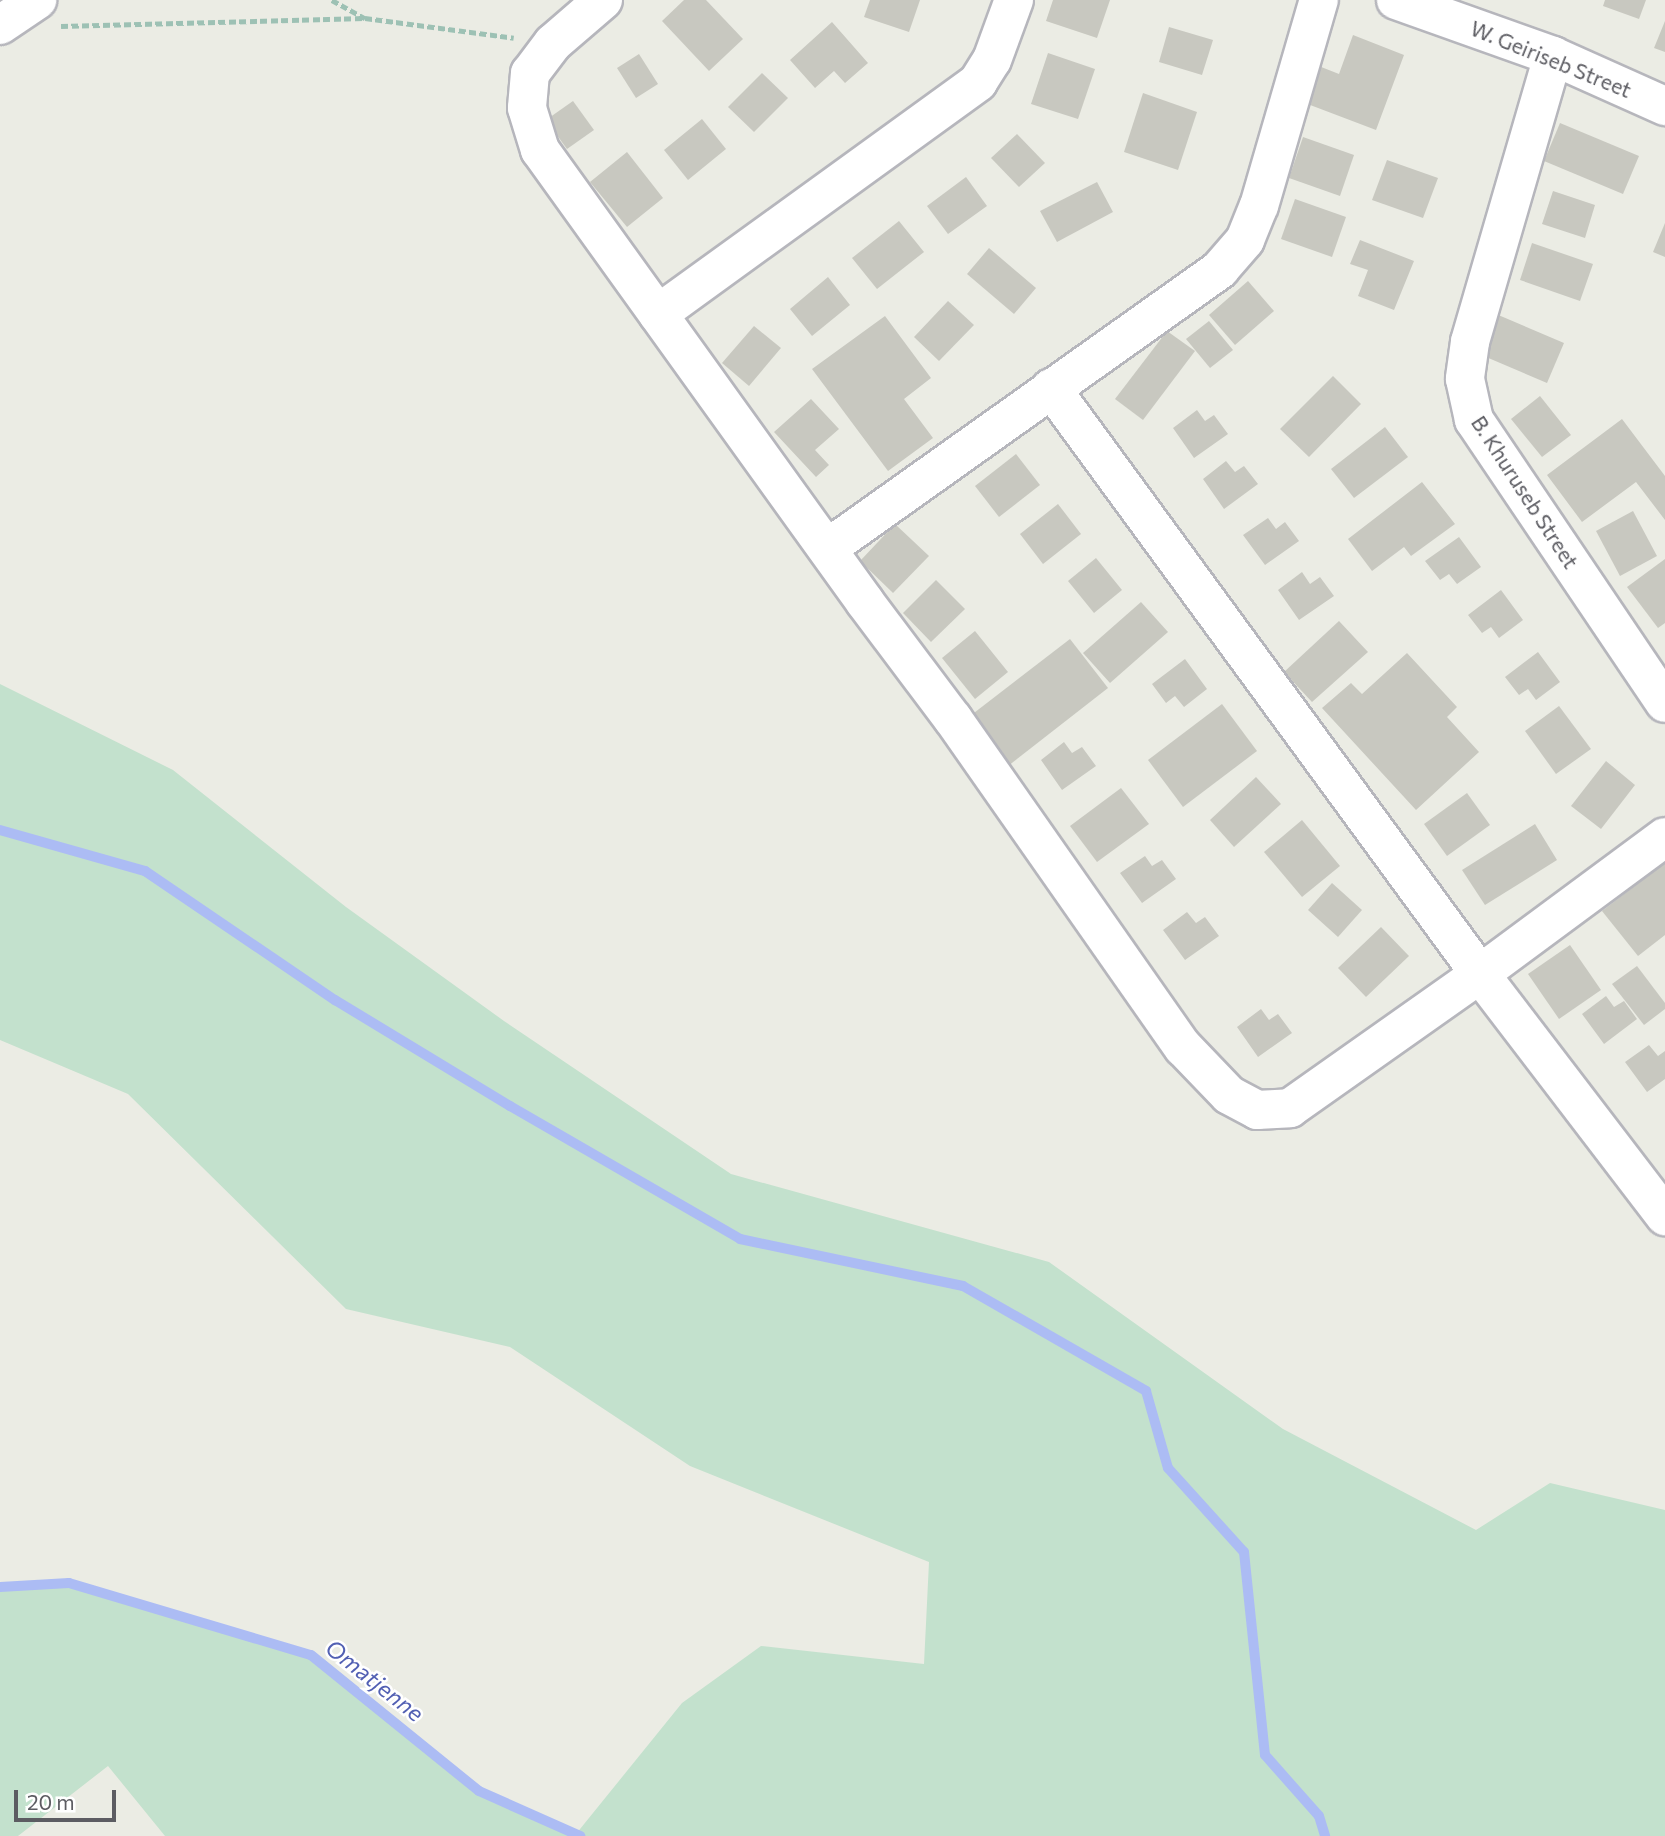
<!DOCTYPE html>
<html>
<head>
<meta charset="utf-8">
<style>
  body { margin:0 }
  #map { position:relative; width:1665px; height:1836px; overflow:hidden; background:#ebece4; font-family:Commissioner,sans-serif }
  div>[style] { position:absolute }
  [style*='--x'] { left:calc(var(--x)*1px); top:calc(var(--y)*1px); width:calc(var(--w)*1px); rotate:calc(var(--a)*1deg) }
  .green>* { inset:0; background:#c3e1cd }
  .stream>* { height:10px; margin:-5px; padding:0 5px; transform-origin:5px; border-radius:5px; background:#acbcf4 }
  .building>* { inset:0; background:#c8c8c0 }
  .path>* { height:4.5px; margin-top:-2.25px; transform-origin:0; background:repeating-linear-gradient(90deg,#9dc1b4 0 7px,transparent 0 10.5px) }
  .roads { filter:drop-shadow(2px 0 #b6b6bc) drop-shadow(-2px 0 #b6b6bc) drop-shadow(0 2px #b6b6bc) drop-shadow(0 -2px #b6b6bc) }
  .minor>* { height:38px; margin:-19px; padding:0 19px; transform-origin:19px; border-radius:19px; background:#fff }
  span { translate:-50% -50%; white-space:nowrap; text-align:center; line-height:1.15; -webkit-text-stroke:5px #fff; paint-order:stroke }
  .street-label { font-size:21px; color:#5c5c62 }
  .water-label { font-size:23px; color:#5260b3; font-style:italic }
  .scale { position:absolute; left:14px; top:1790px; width:102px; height:32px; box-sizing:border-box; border:4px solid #5c5c62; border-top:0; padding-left:9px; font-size:21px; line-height:24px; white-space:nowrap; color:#5c5c62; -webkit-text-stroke:5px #fff; paint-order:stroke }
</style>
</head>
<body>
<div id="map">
  <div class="green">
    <div style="clip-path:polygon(0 684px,173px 770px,346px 907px,504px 1021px,731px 1174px,1049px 1262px,1283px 1429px,1476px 1530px,1550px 1483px,1665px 1510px,1665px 1836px,165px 1836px,108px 1766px,18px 1836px,0 1836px,0 1587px,69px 1583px,311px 1655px,479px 1791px,576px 1834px,682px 1703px,761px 1646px,924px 1664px,929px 1562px,690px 1466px,510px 1347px,346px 1309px,128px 1094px,0 1040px)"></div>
  </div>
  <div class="stream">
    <div style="--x:0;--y:830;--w:151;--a:15.8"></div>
    <div style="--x:145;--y:871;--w:230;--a:34.2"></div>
    <div style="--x:335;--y:1000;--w:205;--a:31.2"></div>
    <div style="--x:510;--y:1106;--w:266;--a:30"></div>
    <div style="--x:740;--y:1239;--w:228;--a:11.9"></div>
    <div style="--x:963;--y:1286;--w:211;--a:29.8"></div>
    <div style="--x:1146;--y:1391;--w:80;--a:74.1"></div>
    <div style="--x:1168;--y:1468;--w:113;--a:47.9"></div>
    <div style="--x:1244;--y:1552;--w:204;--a:84.1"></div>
    <div style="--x:1265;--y:1755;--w:81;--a:48.5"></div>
    <div style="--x:1319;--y:1816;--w:21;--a:73"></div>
    <div style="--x:0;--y:1587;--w:69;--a:-3.3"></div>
    <div style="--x:69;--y:1583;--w:252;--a:16.6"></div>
    <div style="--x:311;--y:1655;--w:216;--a:39"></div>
    <div style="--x:479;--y:1791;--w:111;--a:24"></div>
  </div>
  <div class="building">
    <div style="clip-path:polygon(684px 0,706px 0,743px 39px,709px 71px,662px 21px)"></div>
    <div style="clip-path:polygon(870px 0,920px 0,909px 32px,864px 17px)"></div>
    <div style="clip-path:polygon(1053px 0,1110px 0,1097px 38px,1046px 21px)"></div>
    <div style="clip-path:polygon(1605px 0,1646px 0,1639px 19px,1603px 6px)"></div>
    <div style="clip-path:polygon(1665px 21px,1665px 52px,1654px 48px)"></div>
    <div style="clip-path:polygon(832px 22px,868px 63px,845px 83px,834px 71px,815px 88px,790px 60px)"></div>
    <div style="clip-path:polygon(1169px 27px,1213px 40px,1202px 75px,1159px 62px)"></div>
    <div style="clip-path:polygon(1353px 35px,1404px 55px,1376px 130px,1297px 100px,1311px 63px,1339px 74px)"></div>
    <div style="clip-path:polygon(1048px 53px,1095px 69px,1078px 119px,1031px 104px)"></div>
    <div style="clip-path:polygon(639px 54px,658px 84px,636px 98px,617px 68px)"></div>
    <div style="clip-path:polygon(762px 73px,788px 98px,754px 132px,728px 107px)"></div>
    <div style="clip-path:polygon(1143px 93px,1197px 112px,1178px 170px,1124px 152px)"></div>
    <div style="clip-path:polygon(573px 101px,594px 130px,567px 149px,546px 120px)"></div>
    <div style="clip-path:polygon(702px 119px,726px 149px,688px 180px,664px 150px)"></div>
    <div style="clip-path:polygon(1560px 123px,1639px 156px,1623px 194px,1544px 161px)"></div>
    <div style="clip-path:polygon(1017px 134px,1045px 163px,1019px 187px,991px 158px)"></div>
    <div style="clip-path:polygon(1303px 137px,1354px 155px,1340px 196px,1289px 178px)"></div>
    <div style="clip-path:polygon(627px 152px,663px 198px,627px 227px,590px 182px)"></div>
    <div style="clip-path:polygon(1387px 160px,1438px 178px,1423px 218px,1372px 200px)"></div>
    <div style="clip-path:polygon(966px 177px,987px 206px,948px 234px,927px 206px)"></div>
    <div style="clip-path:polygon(1097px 182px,1113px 212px,1057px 242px,1040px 211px)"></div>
    <div style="clip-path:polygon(1553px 191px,1595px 205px,1585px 238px,1542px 224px)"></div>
    <div style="clip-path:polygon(1295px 199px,1346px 217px,1332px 257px,1281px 239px)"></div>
    <div style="clip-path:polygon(899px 221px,924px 252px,877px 289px,852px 258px)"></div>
    <div style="clip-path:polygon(1665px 223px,1665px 257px,1653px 252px)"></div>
    <div style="clip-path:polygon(1360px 240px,1414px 261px,1394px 310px,1358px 296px,1368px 270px,1350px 264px)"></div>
    <div style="clip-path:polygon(1532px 243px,1593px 264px,1580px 301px,1520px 280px)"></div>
    <div style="clip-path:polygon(989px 248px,1036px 288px,1014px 314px,967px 274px)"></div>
    <div style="clip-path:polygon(828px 277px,850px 305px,812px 336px,790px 309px)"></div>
    <div style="clip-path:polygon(1248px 281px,1274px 311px,1235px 345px,1209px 315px)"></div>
    <div style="clip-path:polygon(948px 301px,974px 325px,939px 361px,914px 337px)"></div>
    <div style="clip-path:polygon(1496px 314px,1564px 343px,1547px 383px,1479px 354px)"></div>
    <div style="clip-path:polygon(885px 316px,931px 378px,904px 399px,933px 438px,888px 471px,812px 369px)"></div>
    <div style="clip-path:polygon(1209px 321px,1233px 350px,1210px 368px,1186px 339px)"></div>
    <div style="clip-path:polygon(754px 326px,781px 348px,749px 386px,722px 363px)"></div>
    <div style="clip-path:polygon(1167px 331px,1195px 351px,1143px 420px,1115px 399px)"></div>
    <div style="clip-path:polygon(1333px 376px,1361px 404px,1309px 457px,1280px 429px)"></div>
    <div style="clip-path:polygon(1540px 396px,1571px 435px,1542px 457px,1511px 419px)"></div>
    <div style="clip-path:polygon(811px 399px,839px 429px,815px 450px,829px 465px,816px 477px,774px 432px)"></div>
    <div style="clip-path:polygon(1197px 410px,1205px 421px,1214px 415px,1228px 434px,1194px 458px,1173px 428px)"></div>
    <div style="clip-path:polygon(1622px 419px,1665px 476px,1665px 520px,1636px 482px,1582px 522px,1547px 475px)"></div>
    <div style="clip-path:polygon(1385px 427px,1408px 457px,1354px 498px,1331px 469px)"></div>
    <div style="clip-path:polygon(1016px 454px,1040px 485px,999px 517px,975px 486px)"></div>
    <div style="clip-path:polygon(1226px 461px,1235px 472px,1244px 466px,1258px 484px,1224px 509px,1203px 479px)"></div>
    <div style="clip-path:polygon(1422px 482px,1455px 524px,1411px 556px,1404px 547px,1372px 571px,1348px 539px)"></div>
    <div style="clip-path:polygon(1058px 504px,1081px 534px,1043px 564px,1020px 534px)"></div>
    <div style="clip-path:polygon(1633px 511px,1657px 556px,1620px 576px,1596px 531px)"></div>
    <div style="clip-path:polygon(1268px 518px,1276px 529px,1285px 522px,1299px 541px,1265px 565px,1243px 535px)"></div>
    <div style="clip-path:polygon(895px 524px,929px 556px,893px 593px,860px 561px)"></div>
    <div style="clip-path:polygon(1459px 537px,1481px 567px,1457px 584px,1449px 574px,1440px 580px,1425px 561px)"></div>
    <div style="clip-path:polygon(1096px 558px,1122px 590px,1094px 613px,1068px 581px)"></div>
    <div style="clip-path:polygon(1665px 559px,1665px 623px,1658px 628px,1627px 587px)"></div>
    <div style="clip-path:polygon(1302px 572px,1310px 584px,1320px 577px,1334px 596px,1299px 620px,1278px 590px)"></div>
    <div style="clip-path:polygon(936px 580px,965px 609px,931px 642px,903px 613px)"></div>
    <div style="clip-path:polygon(1501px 590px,1523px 620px,1499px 638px,1491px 627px,1482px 633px,1468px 615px)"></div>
    <div style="clip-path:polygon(1141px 602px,1168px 632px,1110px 683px,1083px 653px)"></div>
    <div style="clip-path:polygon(1339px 621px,1368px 652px,1312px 702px,1284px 672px)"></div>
    <div style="clip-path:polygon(975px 631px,1008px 672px,975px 699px,942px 658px)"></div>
    <div style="clip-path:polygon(1070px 639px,1108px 688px,1008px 766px,970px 716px)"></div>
    <div style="clip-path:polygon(1538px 652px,1560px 682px,1536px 700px,1528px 689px,1519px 695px,1505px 677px)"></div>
    <div style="clip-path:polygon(1407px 653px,1457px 707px,1447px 717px,1479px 752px,1416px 810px,1322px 708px,1351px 683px,1362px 694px)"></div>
    <div style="clip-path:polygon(1185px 659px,1207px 689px,1184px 707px,1175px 696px,1166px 703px,1152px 684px)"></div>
    <div style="clip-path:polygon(1222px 704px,1257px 751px,1183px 807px,1148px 760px)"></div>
    <div style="clip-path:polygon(1559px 706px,1591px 749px,1556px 774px,1525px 731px)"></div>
    <div style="clip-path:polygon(1064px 742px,1072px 753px,1082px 747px,1096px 766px,1062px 790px,1041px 760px)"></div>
    <div style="clip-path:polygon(1606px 761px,1635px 785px,1601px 829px,1571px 806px)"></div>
    <div style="clip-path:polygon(1256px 777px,1281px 804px,1234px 847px,1210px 820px)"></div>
    <div style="clip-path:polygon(1121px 788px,1149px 824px,1097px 862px,1070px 826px)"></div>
    <div style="clip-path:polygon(1467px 793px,1490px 825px,1447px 856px,1424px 824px)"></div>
    <div style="clip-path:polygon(1302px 820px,1340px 866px,1302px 897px,1264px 852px)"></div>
    <div style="clip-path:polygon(1535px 824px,1557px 860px,1485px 905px,1462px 870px)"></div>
    <div style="clip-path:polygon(1145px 856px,1152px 866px,1162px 860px,1176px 879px,1142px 903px,1120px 873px)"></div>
    <div style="clip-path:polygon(1665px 863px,1665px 935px,1638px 956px,1602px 911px)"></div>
    <div style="clip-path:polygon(1332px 883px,1362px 910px,1338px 937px,1308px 910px)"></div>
    <div style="clip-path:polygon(1187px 912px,1196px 923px,1205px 917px,1219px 936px,1185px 960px,1163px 930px)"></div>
    <div style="clip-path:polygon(1381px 927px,1409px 956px,1366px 997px,1338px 968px)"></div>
    <div style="clip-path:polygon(1570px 945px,1601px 990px,1559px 1019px,1528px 974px)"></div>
    <div style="clip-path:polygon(1637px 966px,1665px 1003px,1665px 1009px,1644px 1025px,1612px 984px)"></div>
    <div style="clip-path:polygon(1606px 996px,1614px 1007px,1624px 1001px,1637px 1019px,1604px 1044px,1582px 1014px)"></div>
    <div style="clip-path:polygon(1261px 1009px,1269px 1020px,1278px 1014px,1292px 1033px,1258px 1057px,1237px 1027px)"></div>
    <div style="clip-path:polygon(1649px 1045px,1658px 1056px,1665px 1051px,1665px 1079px,1647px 1092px,1625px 1062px)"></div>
  </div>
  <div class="path">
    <div style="--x:332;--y:0;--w:38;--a:29"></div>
    <div style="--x:365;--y:18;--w:150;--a:7.6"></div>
    <div style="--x:61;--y:26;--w:304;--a:-1.5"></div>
  </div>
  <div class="roads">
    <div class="minor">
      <div style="--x:603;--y:0;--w:66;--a:139.3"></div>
      <div style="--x:553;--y:43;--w:38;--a:127"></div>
      <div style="--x:530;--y:73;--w:35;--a:95"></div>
      <div style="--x:527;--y:108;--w:44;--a:72.8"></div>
      <div style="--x:540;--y:150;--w:557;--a:54.28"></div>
      <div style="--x:865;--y:602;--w:146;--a:53.1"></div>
      <div style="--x:953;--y:719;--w:401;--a:55"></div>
      <div style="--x:1183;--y:1047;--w:66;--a:46.2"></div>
      <div style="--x:1229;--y:1095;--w:32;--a:28"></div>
      <div style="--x:1257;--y:1110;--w:33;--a:-3"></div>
      <div style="--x:1290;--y:1108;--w:232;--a:-35.2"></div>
      <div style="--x:1480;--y:974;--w:230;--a:-36.5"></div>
      <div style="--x:1396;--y:0;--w:167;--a:19.6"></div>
      <div style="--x:1553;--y:56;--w:123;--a:24.1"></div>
      <div style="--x:0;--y:25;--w:45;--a:-34"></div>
      <div style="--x:1553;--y:56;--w:298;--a:106.2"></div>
      <div style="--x:1470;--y:342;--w:37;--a:98"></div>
      <div style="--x:1465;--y:379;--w:42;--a:77.6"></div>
      <div style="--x:1474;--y:420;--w:341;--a:56"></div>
      <div style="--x:658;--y:314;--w:395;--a:-35.9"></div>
      <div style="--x:978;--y:82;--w:26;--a:-58"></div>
      <div style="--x:992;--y:60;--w:64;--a:-69.9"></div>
      <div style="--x:1051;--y:388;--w:726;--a:53.79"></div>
      <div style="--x:1480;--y:974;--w:305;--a:52.6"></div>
      <div style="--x:828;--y:548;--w:481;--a:-35.4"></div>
      <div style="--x:1220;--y:269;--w:38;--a:-49"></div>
      <div style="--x:1245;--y:240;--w:37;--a:-68"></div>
      <div style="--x:1259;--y:206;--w:215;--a:-73.8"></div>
    </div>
  </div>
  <div class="street-label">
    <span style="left:1551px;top:59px;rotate:22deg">W. Geiriseb Street</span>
    <span style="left:1525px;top:492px;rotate:57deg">B. Khuruseb Street</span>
  </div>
  <div class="water-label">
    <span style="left:375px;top:1680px;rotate:38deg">Omatjenne</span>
  </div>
  <div class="scale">20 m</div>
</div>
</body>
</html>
